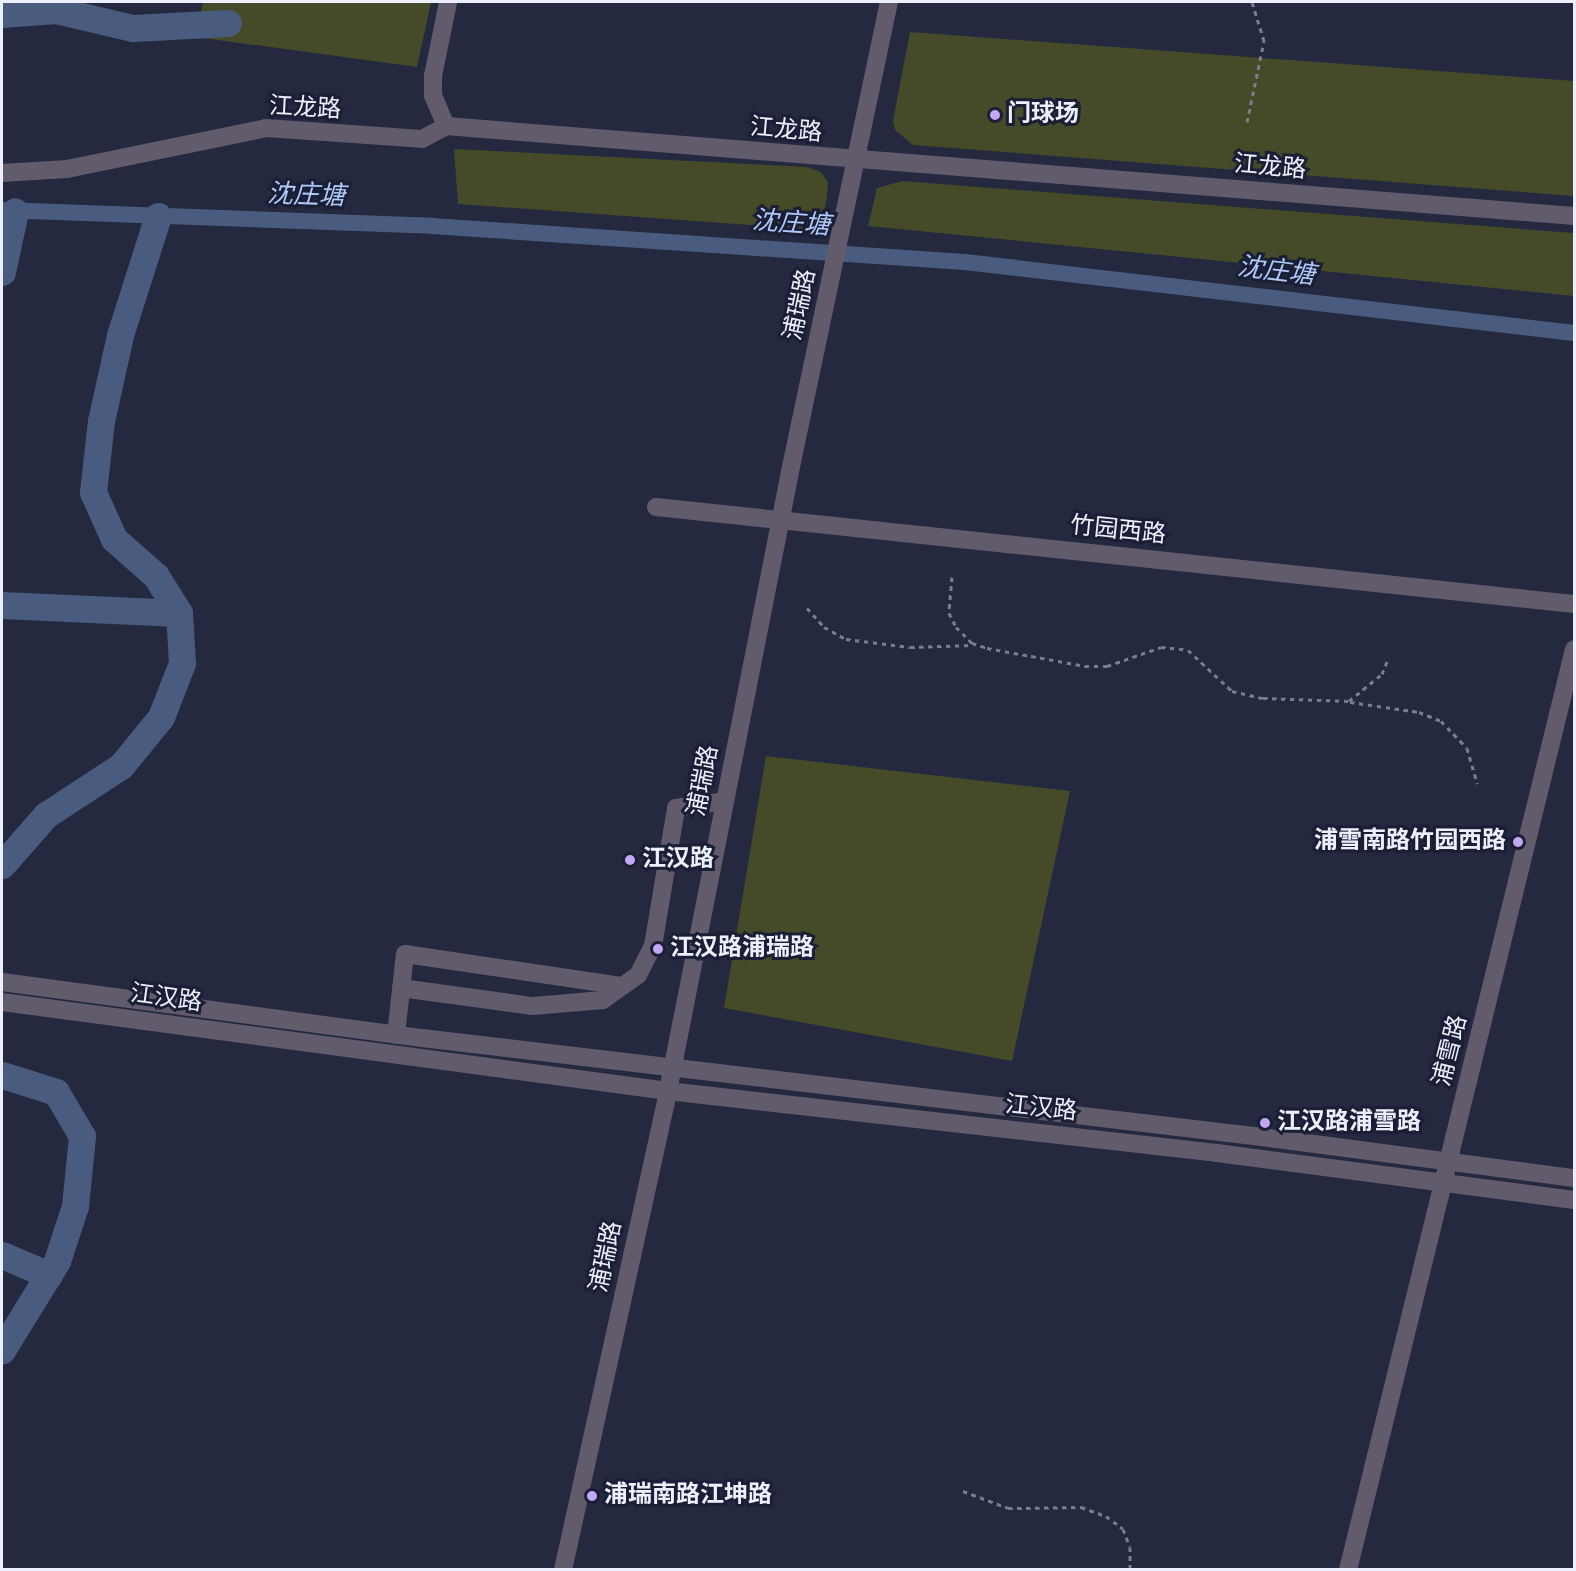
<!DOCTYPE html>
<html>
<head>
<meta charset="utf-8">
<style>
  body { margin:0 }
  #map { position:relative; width:1576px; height:1571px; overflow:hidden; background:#24293f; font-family:"Alegreya Sans","Noto Sans SC",sans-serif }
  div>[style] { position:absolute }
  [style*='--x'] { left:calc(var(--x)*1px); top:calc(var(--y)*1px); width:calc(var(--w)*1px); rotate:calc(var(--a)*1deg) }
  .green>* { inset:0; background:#454b28 }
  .canal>* { height:16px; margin:-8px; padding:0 8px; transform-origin:8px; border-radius:8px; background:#495c7f }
  .river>* { height:27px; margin:-13.5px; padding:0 13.5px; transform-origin:13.5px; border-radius:13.5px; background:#495c7f }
  .path>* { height:3px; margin-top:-1.5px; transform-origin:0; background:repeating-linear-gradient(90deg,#797d90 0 4.5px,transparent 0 9px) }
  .minor>* { height:18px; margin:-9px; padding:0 9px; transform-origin:9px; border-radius:9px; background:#625b6b }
  .dots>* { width:16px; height:16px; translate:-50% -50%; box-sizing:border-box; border:3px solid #1b1f35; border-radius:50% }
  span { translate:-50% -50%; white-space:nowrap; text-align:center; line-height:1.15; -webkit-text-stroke:6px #1b1f35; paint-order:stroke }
  .street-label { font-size:24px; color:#ebeffe }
  .poi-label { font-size:24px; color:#ebeffe; font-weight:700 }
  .left { translate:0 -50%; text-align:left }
  .right { translate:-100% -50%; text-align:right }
  .water-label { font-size:26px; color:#afcafa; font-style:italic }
  .frame { position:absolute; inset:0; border:3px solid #ebeffe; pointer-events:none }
</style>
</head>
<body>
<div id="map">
  <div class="green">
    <div style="clip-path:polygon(203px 2px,431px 2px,417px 67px,196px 37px)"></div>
    <div style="clip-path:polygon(910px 32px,1574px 81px,1574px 196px,913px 145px,895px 130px,893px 121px)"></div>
    <div style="clip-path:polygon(454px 149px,807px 167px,821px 172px,828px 182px,827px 197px,820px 230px,458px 204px)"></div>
    <div style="clip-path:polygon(902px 181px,1573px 233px,1574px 296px,868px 226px,877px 188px)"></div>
    <div style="clip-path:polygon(766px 756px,1070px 791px,1012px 1061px,724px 1008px)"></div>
  </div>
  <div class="canal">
    <div style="--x:2;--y:210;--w:430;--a:2.1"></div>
    <div style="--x:432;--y:226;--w:534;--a:3.86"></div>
    <div style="--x:965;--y:262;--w:613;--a:6.65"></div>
  </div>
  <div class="river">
    <div style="--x:2;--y:14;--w:54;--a:-4.2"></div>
    <div style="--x:56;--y:10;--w:79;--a:13.2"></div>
    <div style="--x:133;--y:28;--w:95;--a:-3"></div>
    <div style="--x:2;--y:272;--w:62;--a:-78"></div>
    <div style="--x:2;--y:605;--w:177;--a:2.6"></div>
    <div style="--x:2;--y:865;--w:67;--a:-48.7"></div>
    <div style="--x:46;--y:815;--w:90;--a:-33.2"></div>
    <div style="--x:121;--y:766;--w:63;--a:-50.8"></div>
    <div style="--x:161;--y:717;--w:58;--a:-68.7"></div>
    <div style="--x:182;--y:663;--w:50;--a:-93.4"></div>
    <div style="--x:179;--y:613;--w:44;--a:-121.9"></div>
    <div style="--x:156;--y:576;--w:56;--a:-138.6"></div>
    <div style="--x:114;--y:539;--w:51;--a:-114.1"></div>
    <div style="--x:93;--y:492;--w:71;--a:-83.6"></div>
    <div style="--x:101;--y:421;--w:88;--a:-77.5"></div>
    <div style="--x:120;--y:335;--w:125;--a:-72.3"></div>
    <div style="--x:2;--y:1075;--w:57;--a:17.5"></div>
    <div style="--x:56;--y:1092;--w:51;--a:59.4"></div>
    <div style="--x:82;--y:1136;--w:70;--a:95.7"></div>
    <div style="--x:75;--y:1206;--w:58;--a:108.1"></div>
    <div style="--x:57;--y:1261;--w:105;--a:121.7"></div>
    <div style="--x:2;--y:1255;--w:51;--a:23.1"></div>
  </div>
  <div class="path">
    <div style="--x:1247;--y:122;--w:83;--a:-78.1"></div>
    <div style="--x:1264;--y:41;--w:41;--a:-107.1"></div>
    <div style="--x:952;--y:577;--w:36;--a:95"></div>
    <div style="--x:949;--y:613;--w:16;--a:63"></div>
    <div style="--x:956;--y:627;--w:23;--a:45"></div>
    <div style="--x:972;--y:643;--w:16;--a:18"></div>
    <div style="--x:987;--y:648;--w:100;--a:10.4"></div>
    <div style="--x:1085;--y:666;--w:22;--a:0"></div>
    <div style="--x:1107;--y:666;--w:57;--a:-19.4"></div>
    <div style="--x:1161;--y:647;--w:27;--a:6"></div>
    <div style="--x:1188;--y:650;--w:60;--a:43"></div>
    <div style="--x:1232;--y:691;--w:32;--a:13"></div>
    <div style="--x:1263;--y:698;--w:86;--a:2"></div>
    <div style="--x:1349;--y:701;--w:43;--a:-39.3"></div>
    <div style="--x:1382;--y:674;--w:18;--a:-68"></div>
    <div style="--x:807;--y:608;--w:25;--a:48"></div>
    <div style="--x:824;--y:627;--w:25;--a:29"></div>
    <div style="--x:846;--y:639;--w:64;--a:7.1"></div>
    <div style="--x:910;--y:647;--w:63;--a:-1.8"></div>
    <div style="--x:1350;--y:702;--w:70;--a:8.2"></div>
    <div style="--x:1419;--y:712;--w:24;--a:22"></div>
    <div style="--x:1441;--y:721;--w:37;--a:46"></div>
    <div style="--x:1467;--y:748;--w:37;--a:74"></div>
    <div style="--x:963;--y:1491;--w:48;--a:20.7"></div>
    <div style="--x:1008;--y:1508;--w:73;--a:-0.8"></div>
    <div style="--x:1081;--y:1507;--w:27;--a:20"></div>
    <div style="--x:1106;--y:1516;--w:21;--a:37"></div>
    <div style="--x:1123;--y:1529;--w:19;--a:69"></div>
    <div style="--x:1130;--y:1547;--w:23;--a:90"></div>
  </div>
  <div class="minor">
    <div style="--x:446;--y:126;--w:1132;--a:4.56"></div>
    <div style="--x:446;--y:126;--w:33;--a:-113"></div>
    <div style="--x:433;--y:96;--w:20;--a:-90"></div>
    <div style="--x:433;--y:76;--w:76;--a:-78.5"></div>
    <div style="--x:2;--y:173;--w:65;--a:-3.5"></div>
    <div style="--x:67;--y:169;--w:203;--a:-11.6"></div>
    <div style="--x:266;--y:128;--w:156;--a:4"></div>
    <div style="--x:422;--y:139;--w:27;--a:-28"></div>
    <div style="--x:656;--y:507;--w:923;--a:6.03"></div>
    <div style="--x:2;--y:982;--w:424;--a:7.6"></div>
    <div style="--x:422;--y:1038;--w:846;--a:6.72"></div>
    <div style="--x:1262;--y:1137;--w:315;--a:7.5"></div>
    <div style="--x:401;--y:988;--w:133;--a:7.8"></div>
    <div style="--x:533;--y:1006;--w:70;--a:-4.9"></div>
    <div style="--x:603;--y:1000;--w:43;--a:-35.5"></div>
    <div style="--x:638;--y:975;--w:33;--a:-63"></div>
    <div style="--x:653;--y:946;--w:140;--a:-80.5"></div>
    <div style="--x:676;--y:808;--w:49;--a:-8.1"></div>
    <div style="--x:2;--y:1002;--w:672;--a:7.61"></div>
    <div style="--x:668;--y:1091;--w:552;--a:6.44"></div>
    <div style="--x:1217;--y:1153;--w:360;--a:7.5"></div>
    <div style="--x:396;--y:1035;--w:81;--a:-83.7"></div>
    <div style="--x:405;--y:954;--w:220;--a:8.4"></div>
    <div style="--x:563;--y:1570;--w:490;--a:-77.6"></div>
    <div style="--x:668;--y:1091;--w:641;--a:-78.85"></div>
    <div style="--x:792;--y:462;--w:470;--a:-78.1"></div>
    <div style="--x:1348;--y:1570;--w:948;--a:-76.21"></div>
  </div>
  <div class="dots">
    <div style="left:995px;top:115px;background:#c2a8f2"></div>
    <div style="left:1518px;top:842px;background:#c2a8f2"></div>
    <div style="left:630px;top:860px;background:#c2a8f2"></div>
    <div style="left:658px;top:949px;background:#c2a8f2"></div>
    <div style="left:1265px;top:1123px;background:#c2a8f2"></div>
    <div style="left:592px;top:1496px;background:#c2a8f2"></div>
  </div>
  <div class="street-label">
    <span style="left:305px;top:109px;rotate:3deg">江龙路</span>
    <span style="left:786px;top:131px;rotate:5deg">江龙路</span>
    <span style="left:1270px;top:168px;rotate:5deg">江龙路</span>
    <span style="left:801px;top:305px;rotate:-78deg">浦瑞路</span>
    <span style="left:1118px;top:531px;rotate:6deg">竹园西路</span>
    <span style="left:704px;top:781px;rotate:-79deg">浦瑞路</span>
    <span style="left:166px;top:999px;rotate:8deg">江汉路</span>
    <span style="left:1451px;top:1051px;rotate:-76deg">浦雪路</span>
    <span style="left:1041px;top:1109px;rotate:6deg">江汉路</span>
    <span style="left:607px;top:1257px;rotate:-78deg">浦瑞路</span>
  </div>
  <div class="poi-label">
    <span class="left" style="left:1007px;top:115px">门球场</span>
    <span class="right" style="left:1506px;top:842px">浦雪南路竹园西路</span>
    <span class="left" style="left:642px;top:860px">江汉路</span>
    <span class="left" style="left:670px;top:949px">江汉路浦瑞路</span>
    <span class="left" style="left:1277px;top:1123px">江汉路浦雪路</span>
    <span class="left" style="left:604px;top:1496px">浦瑞南路江坤路</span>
  </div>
  <div class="water-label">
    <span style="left:306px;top:196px;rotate:2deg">沈庄塘</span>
    <span style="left:791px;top:224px;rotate:4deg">沈庄塘</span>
    <span style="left:1276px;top:272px;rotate:7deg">沈庄塘</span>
  </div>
  <div class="frame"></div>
</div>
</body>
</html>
